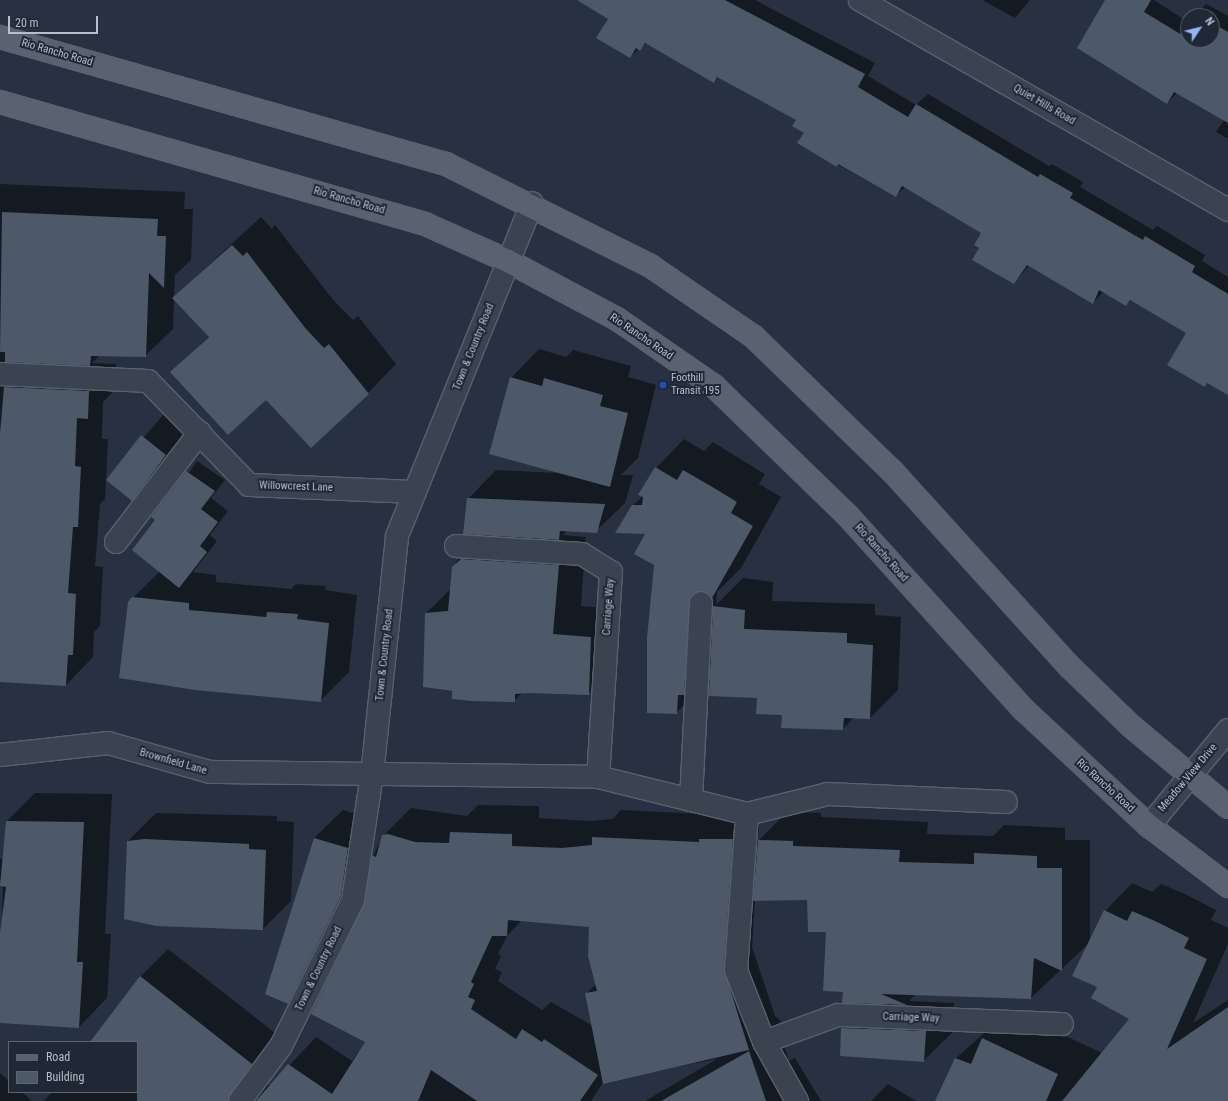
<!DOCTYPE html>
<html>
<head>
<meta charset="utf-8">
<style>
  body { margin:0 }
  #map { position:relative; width:1228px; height:1101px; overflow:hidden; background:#273141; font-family:"Roboto Condensed",sans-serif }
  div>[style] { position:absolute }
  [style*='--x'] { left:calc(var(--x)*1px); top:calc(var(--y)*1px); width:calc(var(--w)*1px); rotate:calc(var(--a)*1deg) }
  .shadow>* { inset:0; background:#0007 }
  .building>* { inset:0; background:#4d5869 }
  .roads { filter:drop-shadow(1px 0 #59616e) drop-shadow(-1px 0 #59616e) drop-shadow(0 1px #59616e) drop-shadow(0 -1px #59616e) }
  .minor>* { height:22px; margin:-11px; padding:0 11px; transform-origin:11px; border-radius:11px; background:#3b4350 }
  .primary>* { height:22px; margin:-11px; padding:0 11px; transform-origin:11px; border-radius:11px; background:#596270 }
  .dots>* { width:11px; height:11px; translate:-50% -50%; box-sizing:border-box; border:2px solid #202836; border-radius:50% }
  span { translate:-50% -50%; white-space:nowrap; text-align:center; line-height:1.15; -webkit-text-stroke:4px #202836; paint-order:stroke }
  .street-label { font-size:11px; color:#b8bfcb }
  .poi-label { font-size:11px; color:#b8bfcb }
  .left { translate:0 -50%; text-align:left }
  .legend { position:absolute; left:8px; top:1041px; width:130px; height:52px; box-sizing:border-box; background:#202836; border:1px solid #5d6472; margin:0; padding:5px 7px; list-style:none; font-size:12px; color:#b8bfcb }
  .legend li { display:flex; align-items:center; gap:8px; height:20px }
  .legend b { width:20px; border:1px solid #5d6472 }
  .north { position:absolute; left:1180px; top:8px; width:40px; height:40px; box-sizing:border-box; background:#202836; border:1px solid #5d6472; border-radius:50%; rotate:55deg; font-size:11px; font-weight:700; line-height:16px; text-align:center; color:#b8bfcb }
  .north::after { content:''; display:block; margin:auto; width:14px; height:18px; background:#93b5f5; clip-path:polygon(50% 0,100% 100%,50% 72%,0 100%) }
  .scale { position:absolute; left:8px; top:16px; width:90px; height:18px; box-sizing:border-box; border:2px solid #b8bfcb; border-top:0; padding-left:5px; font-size:12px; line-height:14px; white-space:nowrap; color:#b8bfcb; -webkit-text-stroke:3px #202836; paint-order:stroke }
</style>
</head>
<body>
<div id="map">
  <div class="shadow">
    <div style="clip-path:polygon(579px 0,755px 0,875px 63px,868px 76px,916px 105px,928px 94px,1049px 166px,1052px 164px,1083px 182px,1080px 187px,1153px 230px,1157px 226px,1205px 255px,1202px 261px,1228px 277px,1228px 394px,1208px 382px,1205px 386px,1187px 332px,1131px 300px,1126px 305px,1103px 292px,1093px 303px,1029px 265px,1014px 283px,981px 248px,982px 233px,905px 187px,895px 196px,798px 143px,805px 132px,797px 120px,719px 77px,714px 82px,647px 43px,629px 57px,609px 18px)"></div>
    <div style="clip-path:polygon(1030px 0,1015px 18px,984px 1px,985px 0)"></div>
    <div style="clip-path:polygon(1106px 0,1154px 0,1188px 22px,1188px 40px,1212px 40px,1212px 16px,1194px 16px,1206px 4px,1228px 16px,1228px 139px,1216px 132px,1224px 120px,1177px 93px,1167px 103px)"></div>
    <div style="clip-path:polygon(0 184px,185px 192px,184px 209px,193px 209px,191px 260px,175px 275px,174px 297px,261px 217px,272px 229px,275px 225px,334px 301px,353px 320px,358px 316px,396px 364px,368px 393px,266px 399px,172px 372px,209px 336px,174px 298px,173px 329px,145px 356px,100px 355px,92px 363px,116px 364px,115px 390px,103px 402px,102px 439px,108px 439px,105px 499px,100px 504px,95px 566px,103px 567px,100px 626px,94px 632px,93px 657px,66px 685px,0 681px)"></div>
    <div style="clip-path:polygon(539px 349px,566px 357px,573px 350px,631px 366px,628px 377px,656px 385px,638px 458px,621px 475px,633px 475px,625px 503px,596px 531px,568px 530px,563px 535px,586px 537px,581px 606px,619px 609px,617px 665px,588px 694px,523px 692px,514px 701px,424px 687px,426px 613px,452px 588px,456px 562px,483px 534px,468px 499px,496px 470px,557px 473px,511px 378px)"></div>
    <div style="clip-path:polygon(170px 407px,194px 426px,160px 471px,132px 500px,107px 480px)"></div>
    <div style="clip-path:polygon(684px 439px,704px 451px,713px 442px,742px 460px,765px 474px,759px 484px,781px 497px,741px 568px,717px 592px,716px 605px,743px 578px,773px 582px,772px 601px,875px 604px,875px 615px,901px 617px,898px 690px,870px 718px,854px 717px,843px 729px,783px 714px,711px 666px,705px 672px,705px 685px,676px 713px,655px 565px,647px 533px,633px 505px,643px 496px,656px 468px)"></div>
    <div style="clip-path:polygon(197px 461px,225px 480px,211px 498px,228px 511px,210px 535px,217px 541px,193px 572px,216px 575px,216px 582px,291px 589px,296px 584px,326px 586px,325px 590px,357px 595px,349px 672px,320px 701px,133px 598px,160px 571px,157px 520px)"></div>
    <div style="clip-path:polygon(35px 793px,112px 794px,105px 934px,111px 934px,107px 998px,79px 1027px,0 1022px,3px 878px,0 881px,0 858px,4px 861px,7px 821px)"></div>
    <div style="clip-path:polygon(evenodd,478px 805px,539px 806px,539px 818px,591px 821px,613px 819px,621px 810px,725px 815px,760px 812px,758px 841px,787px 812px,821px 813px,821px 817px,928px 822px,927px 834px,993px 836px,1004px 825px,1065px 828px,1065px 840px,1090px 840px,1090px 942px,1031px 998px,916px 994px,909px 1001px,954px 1003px,953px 1032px,924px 1060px,841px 1055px,842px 1028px,867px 1003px,844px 991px,827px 931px,808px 899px,755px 900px,752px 947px,775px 1016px,781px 1021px,777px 1024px,789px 1061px,795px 1058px,821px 1101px,645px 1101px,717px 1059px,604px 1081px,591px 1101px,44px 1101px,52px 1092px,137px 1092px,137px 1042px,93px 1042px,140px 977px,168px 949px,279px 1036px,261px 1084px,271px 1085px,316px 1037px,352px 1061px,366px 1041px,365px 906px,373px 856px,383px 836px,411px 808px,467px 816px,478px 805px,522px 920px,590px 926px,596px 984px,586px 994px,593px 1026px,551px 1002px,542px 1010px,498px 981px,502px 972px,495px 969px,501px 956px,498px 954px,507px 936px,522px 920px)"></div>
    <div style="clip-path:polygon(343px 810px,376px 820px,316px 974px,288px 1003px,314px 838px)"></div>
    <div style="clip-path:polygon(156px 813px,277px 816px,277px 821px,294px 822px,291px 901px,263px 929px,128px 841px)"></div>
    <div style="clip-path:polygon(1132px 883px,1152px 892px,1161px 884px,1183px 893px,1216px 910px,1211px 920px,1228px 928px,1228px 944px,1193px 1023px,1228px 1000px,1228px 1101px,936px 1101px,956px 1058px,1010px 1010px,1102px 1053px,1130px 1019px,1098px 986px,1105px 911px)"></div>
    <div style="clip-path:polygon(0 1073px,9px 1081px,9px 1092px,22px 1092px,32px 1101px,0 1101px)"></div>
    <div style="clip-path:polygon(888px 1084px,916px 1101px,871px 1101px)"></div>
  </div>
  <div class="building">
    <div style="clip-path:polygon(577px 0,725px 0,865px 74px,858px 87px,908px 117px,916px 104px,1038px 177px,1040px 174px,1073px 193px,1070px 198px,1143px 240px,1145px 236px,1195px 266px,1192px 272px,1228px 294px,1228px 395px,1207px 383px,1205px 387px,1167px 365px,1186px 333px,1130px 300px,1126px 306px,1099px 290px,1093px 304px,1027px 265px,1014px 284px,972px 260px,979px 248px,974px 245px,981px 233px,902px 186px,896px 197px,838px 164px,837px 167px,797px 143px,804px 133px,792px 126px,796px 120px,717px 77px,714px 83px,645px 43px,640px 51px,636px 48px,630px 58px,596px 38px,608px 19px)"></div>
    <div style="clip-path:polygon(1105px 0,1151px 0,1144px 12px,1182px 35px,1188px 25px,1188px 40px,1212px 40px,1212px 23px,1228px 32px,1228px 123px,1174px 92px,1167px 104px,1077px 48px)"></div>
    <div style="clip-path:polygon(2px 212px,158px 219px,157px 236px,166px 236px,164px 288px,149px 273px,146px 357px,91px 356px,90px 366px,5px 362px,5px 352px,0 352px)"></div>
    <div style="clip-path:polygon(232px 245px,243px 256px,247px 252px,306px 329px,324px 348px,329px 344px,369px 394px,311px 448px,266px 400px,228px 435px,170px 372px,209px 337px,172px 298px)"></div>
    <div style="clip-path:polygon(510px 377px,542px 386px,544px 378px,603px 395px,600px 406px,628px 413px,610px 487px,489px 454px)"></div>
    <div style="clip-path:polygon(4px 387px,89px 391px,88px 419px,77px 418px,75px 466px,81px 467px,78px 527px,73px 527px,68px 593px,76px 594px,73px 655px,68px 655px,66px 686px,0 682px,0 433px)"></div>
    <div style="clip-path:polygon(141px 435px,166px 455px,132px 501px,106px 480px)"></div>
    <div style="clip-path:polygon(655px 467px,677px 480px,683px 470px,714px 488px,737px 502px,731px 513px,753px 526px,712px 598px,701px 591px,690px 597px,684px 695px,678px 695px,677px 714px,647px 713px,647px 638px,654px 565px,634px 554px,645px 534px,615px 533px,632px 505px,642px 505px,643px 497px,638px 495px)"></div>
    <div style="clip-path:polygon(186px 471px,215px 491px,201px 509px,218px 522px,200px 546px,207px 552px,179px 588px,132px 550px,155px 520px,151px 517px)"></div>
    <div style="clip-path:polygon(467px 498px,605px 504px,597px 533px,560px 531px,559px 540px,463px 534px)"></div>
    <div style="clip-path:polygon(461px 559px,559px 565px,553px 634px,591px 637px,589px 695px,529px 693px,515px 694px,515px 702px,472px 701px,452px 699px,452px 691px,423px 687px,425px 613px,448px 611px,452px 567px)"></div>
    <div style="clip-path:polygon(132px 597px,189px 603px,189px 610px,266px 617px,267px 612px,298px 614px,297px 619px,329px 623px,321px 702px,195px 690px,119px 678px,128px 602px)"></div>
    <div style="clip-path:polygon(713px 606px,745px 610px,744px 629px,847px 633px,847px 643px,873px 645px,870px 719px,844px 718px,843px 730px,781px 728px,782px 715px,756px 714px,757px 698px,709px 696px)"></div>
    <div style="clip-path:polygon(6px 821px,84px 822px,77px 962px,83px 962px,79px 1028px,0 1023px,0 933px,6px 887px,0 886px)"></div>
    <div style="clip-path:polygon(450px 832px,512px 834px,512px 846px,562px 848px,592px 845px,592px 837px,699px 842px,699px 839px,733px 839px,724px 969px,749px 1050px,603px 1084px,585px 993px,597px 991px,588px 956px,589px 927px,508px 920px,507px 936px,492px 936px,471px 982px,474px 984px,468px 997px,475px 1000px,471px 1009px,516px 1039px,522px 1029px,542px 1042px,544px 1039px,598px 1075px,580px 1101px,477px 1101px,431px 1070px,418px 1101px,256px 1101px,288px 1064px,332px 1094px,365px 1042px,311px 1014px,364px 905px,372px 855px,376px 857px,382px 835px,388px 834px,415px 842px,449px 843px)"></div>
    <div style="clip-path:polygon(314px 838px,348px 848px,341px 896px,288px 1004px,265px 994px)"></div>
    <div style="clip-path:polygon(145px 839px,249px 844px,249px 849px,266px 850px,263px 930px,156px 926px,124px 919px,127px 841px)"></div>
    <div style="clip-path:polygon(758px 840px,793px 841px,793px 846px,900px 850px,899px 862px,974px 864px,974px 853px,1037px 856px,1037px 868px,1062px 868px,1062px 971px,1034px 958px,1031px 999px,881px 994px,907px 1005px,842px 1003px,843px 992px,823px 991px,826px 932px,808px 932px,807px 900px,753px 901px)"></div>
    <div style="clip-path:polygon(1104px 910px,1127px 921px,1132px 911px,1155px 921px,1189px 938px,1184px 948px,1207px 959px,1167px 1049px,1228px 1007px,1228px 1101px,1062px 1101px,1129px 1019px,1091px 998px,1097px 987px,1072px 976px)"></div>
    <div style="clip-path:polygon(140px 976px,252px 1064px,228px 1101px,137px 1101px,137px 1042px,90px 1042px)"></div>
    <div style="clip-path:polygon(841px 1028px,926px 1031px,924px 1062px,840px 1056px)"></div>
    <div style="clip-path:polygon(982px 1038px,1058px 1074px,1046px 1101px,935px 1101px,955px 1058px,971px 1064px)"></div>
    <div style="clip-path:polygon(749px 1051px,766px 1101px,661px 1101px)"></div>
  </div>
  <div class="roads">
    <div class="minor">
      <div style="--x:860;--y:0;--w:424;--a:29.7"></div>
      <div style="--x:0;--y:374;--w:148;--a:2.7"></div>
      <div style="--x:148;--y:381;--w:145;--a:45.8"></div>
      <div style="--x:249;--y:485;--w:166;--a:2.4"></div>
      <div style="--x:116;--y:542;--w:138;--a:-52.6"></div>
      <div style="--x:456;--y:546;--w:126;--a:3.6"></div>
      <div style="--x:582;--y:554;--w:34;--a:32"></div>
      <div style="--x:611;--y:572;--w:205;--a:93.6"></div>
      <div style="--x:0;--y:755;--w:109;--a:-6.3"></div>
      <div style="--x:108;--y:743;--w:106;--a:15.9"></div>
      <div style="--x:210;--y:772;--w:388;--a:0.7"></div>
      <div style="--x:598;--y:777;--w:154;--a:13.9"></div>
      <div style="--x:747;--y:814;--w:156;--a:94"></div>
      <div style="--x:736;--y:970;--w:77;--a:68.7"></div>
      <div style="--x:764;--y:1042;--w:68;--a:60.8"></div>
      <div style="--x:691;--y:800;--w:197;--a:-87.1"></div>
      <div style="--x:747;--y:814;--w:83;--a:-13.9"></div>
      <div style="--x:828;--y:794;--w:178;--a:2.6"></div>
      <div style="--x:1149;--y:826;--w:124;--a:-50.5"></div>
      <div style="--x:764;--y:1042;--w:79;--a:-20"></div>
      <div style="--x:838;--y:1015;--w:224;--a:2.3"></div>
      <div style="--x:240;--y:1101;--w:69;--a:-53.3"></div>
      <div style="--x:281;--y:1046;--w:163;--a:-63.7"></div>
      <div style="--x:353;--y:900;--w:126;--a:-81.4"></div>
      <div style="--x:372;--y:775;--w:240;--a:-84"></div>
      <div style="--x:397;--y:536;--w:359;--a:-67.9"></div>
    </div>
    <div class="primary">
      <div style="--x:0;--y:37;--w:464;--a:15.9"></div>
      <div style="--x:446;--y:164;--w:227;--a:26.5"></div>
      <div style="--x:649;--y:265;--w:127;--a:34.4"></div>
      <div style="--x:754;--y:337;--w:194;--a:44.2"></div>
      <div style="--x:893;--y:472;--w:262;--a:47.8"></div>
      <div style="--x:1069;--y:666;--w:86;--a:44.1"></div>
      <div style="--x:1131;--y:726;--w:126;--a:39.9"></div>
      <div style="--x:0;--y:102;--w:442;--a:16"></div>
      <div style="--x:425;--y:224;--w:91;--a:24"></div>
      <div style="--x:508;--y:261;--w:123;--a:28"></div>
      <div style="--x:617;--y:319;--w:118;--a:34.6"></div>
      <div style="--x:714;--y:386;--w:187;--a:44.1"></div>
      <div style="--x:848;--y:516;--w:261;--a:47.8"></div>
      <div style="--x:1023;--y:709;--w:172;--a:42.9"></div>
      <div style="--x:1149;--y:826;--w:99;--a:37.2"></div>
    </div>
  </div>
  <div class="dots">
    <div style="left:663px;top:385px;background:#1a4fb4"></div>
  </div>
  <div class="street-label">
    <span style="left:57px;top:53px;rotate:16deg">Rio Rancho Road</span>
    <span style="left:1044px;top:105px;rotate:30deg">Quiet Hills Road</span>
    <span style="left:349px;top:201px;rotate:16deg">Rio Rancho Road</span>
    <span style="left:641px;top:337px;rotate:34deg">Rio Rancho Road</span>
    <span style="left:474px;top:347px;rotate:-68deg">Town &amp; Country Road</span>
    <span style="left:296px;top:487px;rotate:2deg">Willowcrest Lane</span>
    <span style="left:881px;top:553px;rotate:48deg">Rio Rancho Road</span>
    <span style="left:609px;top:607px;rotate:-86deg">Carriage Way</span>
    <span style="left:385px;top:655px;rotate:-84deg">Town &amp; Country Road</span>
    <span style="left:173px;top:762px;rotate:16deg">Brownfield Lane</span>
    <span style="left:1188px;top:778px;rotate:-50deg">Meadow View Drive</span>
    <span style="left:1105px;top:786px;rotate:42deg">Rio Rancho Road</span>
    <span style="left:319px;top:969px;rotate:-64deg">Town &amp; Country Road</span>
    <span style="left:911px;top:1018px;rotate:2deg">Carriage Way</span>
  </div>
  <div class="poi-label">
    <span class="left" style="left:671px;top:385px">Foothill<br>Transit 195</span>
  </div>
  <ul class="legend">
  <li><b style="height:5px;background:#596270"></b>Road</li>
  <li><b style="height:11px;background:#4d5869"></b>Building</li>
  </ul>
  <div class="north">N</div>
  <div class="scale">20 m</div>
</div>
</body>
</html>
